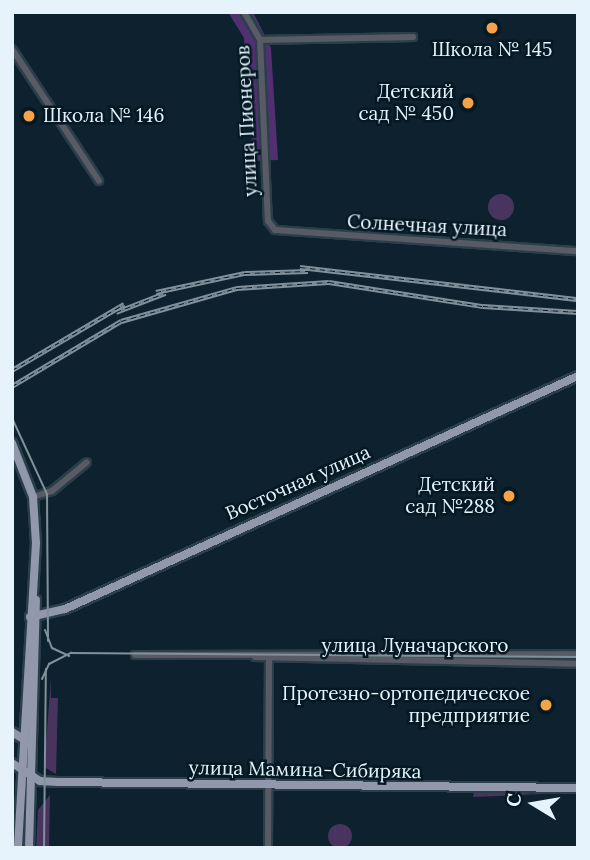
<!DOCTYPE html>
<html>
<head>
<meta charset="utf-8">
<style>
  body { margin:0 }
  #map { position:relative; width:590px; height:860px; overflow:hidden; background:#0d222e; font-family:Lora,serif }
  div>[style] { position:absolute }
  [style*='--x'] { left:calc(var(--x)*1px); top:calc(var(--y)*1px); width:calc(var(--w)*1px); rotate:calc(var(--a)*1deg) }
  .green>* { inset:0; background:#48345f }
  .round { border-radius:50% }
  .forest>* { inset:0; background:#513072 }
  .roads { filter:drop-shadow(2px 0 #2b3f4b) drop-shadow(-2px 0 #2b3f4b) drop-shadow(0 2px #2b3f4b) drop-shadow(0 -2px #2b3f4b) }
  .minor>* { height:6px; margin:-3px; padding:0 3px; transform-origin:3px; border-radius:3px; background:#585b65 }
  .major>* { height:8px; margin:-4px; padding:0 4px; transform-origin:4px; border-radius:4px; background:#9198ab }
  .tram>* { height:2px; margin:-1px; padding:0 1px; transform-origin:1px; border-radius:1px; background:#80919c }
  .rail>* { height:4.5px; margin-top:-2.25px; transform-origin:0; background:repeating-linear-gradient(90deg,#051924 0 5px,#80919c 0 10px); box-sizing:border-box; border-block:2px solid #80919c }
  .dots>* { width:19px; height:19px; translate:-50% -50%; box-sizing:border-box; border:4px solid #051924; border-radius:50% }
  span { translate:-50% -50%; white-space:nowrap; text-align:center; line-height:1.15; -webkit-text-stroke:5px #051924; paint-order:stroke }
  .poi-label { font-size:19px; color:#e6f3fc }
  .right { translate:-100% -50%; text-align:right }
  .left { translate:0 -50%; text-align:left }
  .street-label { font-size:19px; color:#e6f3fc }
  .frame { position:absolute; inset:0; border:14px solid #e6f3fc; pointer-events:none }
  .north { position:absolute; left:499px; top:769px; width:70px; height:70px; -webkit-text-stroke:5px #051924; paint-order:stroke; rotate:281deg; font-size:19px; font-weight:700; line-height:28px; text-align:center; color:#e6f3fc }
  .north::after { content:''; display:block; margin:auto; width:24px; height:32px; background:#e6f3fc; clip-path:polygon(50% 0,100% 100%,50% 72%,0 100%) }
</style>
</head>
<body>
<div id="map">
  <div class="green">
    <div class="round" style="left:488px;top:194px;width:26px;height:26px"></div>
    <div style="clip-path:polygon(51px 679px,51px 698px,58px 698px,56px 774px,44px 767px)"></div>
    <div style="clip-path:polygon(474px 792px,523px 793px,543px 794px,473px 797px)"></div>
    <div style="clip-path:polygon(50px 795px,49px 848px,36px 848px,38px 810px)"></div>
    <div class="round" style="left:328px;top:824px;width:24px;height:24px"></div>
  </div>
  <div class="forest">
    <div style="clip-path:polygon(228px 12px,253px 12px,271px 48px,278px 160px,253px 161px,244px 38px)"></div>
  </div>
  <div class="roads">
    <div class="minor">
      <div style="--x:244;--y:12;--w:32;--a:60"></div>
      <div style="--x:260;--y:40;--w:181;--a:87.5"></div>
      <div style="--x:268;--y:221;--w:11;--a:52"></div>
      <div style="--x:275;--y:230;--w:304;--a:4"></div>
      <div style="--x:260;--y:40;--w:153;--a:-1.1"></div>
      <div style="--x:12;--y:49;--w:158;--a:56.6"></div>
      <div style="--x:33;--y:497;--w:20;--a:-18"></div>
      <div style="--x:52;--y:491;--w:45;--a:-39.6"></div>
      <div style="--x:135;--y:655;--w:443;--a:-0.1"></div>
      <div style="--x:255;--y:657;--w:323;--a:1.2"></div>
      <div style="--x:268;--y:848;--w:191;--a:-89.7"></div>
    </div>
    <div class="major">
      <div style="--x:12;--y:443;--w:58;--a:68.7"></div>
      <div style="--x:33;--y:497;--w:46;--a:86.3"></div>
      <div style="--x:36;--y:543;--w:306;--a:93.4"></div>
      <div style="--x:30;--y:617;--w:36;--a:-13"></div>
      <div style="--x:65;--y:609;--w:563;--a:-24.43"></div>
      <div style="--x:12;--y:732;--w:15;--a:32"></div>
      <div style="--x:12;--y:763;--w:33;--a:33"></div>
      <div style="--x:40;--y:781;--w:18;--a:3"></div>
      <div style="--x:58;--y:782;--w:520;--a:0.66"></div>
      <div style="--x:29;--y:848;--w:248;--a:-88.4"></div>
    </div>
  </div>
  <div class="tram">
    <div style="--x:12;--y:418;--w:84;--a:65.3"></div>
    <div style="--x:47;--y:494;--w:147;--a:89.6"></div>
    <div style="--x:45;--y:630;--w:19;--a:69"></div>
    <div style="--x:52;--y:648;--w:19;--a:25"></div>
    <div style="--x:42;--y:679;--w:17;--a:-65"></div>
    <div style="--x:49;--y:664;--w:25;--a:-27"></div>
    <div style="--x:71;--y:653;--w:507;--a:0.45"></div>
    <div style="--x:44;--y:848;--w:179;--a:-89.4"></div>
  </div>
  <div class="rail">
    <div style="--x:300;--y:267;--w:280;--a:6.6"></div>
    <div style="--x:156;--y:292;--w:91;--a:-12.1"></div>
    <div style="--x:245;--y:273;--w:63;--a:-1.8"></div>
    <div style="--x:116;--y:312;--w:53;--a:-21.2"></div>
    <div style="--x:12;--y:370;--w:130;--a:-30.5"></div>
    <div style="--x:12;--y:386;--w:127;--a:-30.8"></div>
    <div style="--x:121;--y:321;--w:121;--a:-15.9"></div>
    <div style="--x:237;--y:288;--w:92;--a:-3.7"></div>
    <div style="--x:329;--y:282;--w:156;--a:8.9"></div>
    <div style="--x:483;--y:306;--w:95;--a:3.6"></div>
  </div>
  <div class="dots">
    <div style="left:492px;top:28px;background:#f5a346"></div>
    <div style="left:468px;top:103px;background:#f5a346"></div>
    <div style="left:29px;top:116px;background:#f5a346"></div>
    <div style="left:509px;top:496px;background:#f5a346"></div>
    <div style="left:546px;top:705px;background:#f5a346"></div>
  </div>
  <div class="poi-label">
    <span style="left:492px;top:50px">Школа № 145</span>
    <span class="right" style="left:454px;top:103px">Детский<br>сад № 450</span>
    <span class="left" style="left:43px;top:116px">Школа № 146</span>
    <span class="right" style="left:495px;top:496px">Детский<br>сад №288</span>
    <span class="right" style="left:530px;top:705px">Протезно-ортопедическое<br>предприятие</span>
  </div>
  <div class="street-label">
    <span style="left:247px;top:121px;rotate:-93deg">улица Пионеров</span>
    <span style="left:427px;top:226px;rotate:3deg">Солнечная улица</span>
    <span style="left:298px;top:483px;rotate:-24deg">Восточная улица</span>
    <span style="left:415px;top:646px">улица Луначарского</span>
    <span style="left:305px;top:770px;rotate:1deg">улица Мамина-Сибиряка</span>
  </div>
  <div class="frame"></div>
  <div class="north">С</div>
</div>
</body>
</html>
